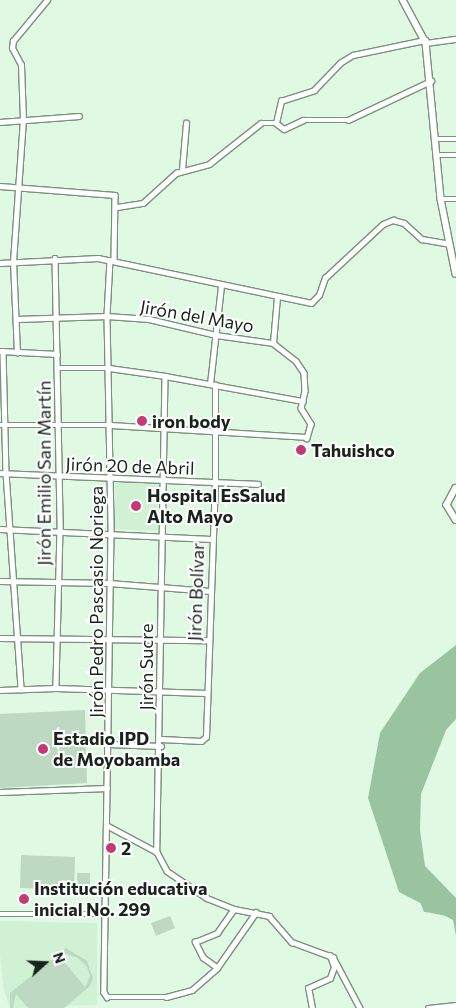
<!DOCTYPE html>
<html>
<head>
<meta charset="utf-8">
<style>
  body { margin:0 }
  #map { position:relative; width:456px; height:1008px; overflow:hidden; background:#dff9e3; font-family:Commissioner,sans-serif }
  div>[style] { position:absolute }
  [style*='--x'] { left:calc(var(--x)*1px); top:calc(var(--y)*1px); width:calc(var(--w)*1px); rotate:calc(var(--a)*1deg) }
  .built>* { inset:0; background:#d1f1d5 }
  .green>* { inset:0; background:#bdd9c1 }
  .water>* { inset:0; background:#9ac3a0 }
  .river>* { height:7px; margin:-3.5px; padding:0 3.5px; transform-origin:3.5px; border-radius:3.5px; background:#9ac3a0 }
  .roads { filter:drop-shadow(1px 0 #7a917d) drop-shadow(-1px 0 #7a917d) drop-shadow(0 1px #7a917d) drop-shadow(0 -1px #7a917d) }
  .minor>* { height:4.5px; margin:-2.25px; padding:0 2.25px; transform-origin:2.25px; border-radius:2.25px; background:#fff }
  .major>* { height:5.5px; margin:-2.75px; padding:0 2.75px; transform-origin:2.75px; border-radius:2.75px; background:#fff }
  .dots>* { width:14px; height:14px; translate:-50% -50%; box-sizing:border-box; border:2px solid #fff; border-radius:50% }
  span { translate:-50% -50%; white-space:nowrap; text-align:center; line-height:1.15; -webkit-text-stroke:4px #fff; paint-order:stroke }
  .street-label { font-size:18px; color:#19231b }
  .poi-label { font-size:18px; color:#19231b; font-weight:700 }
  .left { translate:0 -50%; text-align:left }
  .north { position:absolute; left:20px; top:938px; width:50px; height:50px; -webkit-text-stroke:4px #fff; paint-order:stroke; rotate:70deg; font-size:14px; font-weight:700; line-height:20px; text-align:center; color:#19231b }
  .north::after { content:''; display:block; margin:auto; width:18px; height:22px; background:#19231b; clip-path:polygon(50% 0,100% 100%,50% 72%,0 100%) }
</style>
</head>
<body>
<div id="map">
  <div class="built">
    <div style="clip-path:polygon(115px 481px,158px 483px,157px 531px,113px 529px)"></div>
    <div style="clip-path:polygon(0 921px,97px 923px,97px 1005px,10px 1008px,4px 991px,0 955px)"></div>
  </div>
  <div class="green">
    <div style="clip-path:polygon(85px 710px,87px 783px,0 788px,0 714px)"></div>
    <div style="clip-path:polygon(21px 855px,75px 857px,74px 890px,20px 888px)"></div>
    <div style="clip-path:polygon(77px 873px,90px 873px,90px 891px,77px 891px)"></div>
    <div style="clip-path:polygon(170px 916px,175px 928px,156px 936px,151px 923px)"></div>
    <div style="clip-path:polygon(evenodd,66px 948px,87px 961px,93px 978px,90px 986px,64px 1008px,28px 1008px,16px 994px,13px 1008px,10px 1008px,10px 993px,66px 948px,66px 954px,78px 958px,87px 967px,90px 976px,85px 987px,61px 958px,66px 954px)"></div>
  </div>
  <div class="water">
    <div style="clip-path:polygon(456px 645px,456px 719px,446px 730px,421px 794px,420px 830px,425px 866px,456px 898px,456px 936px,453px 920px,399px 892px,368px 798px,380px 733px,420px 673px)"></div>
  </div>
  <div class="river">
    <div style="--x:422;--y:898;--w:11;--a:68"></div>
    <div style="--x:426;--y:908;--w:31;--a:11"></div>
  </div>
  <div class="roads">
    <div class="minor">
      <div style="--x:426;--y:43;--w:30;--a:-8"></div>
      <div style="--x:0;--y:122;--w:79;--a:-4.3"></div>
      <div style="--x:276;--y:123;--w:10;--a:37"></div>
      <div style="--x:284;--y:129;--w:21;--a:-25"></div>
      <div style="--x:303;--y:120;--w:45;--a:0"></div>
      <div style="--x:348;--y:120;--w:92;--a:-25.2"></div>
      <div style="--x:438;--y:139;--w:18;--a:0"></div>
      <div style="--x:439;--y:155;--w:17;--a:0"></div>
      <div style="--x:182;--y:170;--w:47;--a:-85.1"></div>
      <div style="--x:0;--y:186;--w:115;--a:4.5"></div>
      <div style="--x:115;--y:195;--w:65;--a:90.9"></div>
      <div style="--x:441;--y:199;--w:15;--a:0"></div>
      <div style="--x:117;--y:207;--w:26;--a:-9"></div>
      <div style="--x:143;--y:203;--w:45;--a:-42.3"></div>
      <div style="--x:176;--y:173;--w:34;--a:-15"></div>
      <div style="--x:209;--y:164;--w:66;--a:-38.3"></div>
      <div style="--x:261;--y:123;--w:15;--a:0"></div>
      <div style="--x:276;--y:123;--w:23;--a:-77"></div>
      <div style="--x:281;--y:101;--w:35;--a:-18"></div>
      <div style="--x:314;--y:90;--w:37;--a:-46"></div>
      <div style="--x:340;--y:63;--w:15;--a:-32"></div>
      <div style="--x:353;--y:55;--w:74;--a:-11.8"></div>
      <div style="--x:55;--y:258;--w:272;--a:88.9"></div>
      <div style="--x:60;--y:530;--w:158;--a:91.5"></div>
      <div style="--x:110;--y:260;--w:56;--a:93.1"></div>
      <div style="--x:107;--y:316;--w:217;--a:88.9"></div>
      <div style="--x:111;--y:533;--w:459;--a:90.9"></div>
      <div style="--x:104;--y:992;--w:6;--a:59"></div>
      <div style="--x:107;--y:997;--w:59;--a:0"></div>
      <div style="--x:166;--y:997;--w:27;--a:-15"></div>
      <div style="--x:192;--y:990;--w:33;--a:-41"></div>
      <div style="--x:217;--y:968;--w:68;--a:-55.1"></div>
      <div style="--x:0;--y:263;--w:98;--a:-2.9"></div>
      <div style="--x:98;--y:258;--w:218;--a:11.9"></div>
      <div style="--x:311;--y:303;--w:11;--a:-45"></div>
      <div style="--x:319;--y:295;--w:18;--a:-71"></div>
      <div style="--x:325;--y:278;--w:79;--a:-43"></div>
      <div style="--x:383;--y:224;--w:11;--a:-22"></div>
      <div style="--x:393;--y:220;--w:11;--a:15"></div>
      <div style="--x:404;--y:223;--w:24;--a:42"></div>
      <div style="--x:422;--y:239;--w:27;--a:10"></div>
      <div style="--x:17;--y:319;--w:90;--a:-1.9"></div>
      <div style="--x:107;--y:316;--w:42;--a:4.1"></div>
      <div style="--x:149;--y:319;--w:69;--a:13.4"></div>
      <div style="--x:216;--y:335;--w:58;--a:8"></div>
      <div style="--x:273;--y:343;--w:29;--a:38"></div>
      <div style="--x:296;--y:361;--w:14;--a:56"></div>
      <div style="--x:304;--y:373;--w:18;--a:87"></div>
      <div style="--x:305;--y:391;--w:17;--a:103"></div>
      <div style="--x:301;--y:408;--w:19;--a:58"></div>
      <div style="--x:311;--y:424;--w:15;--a:106"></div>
      <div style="--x:273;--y:343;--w:46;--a:-85"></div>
      <div style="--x:1;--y:351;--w:56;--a:3.1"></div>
      <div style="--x:3;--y:351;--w:122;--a:88.6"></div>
      <div style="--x:6;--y:473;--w:217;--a:86"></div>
      <div style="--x:17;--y:353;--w:91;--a:-92.5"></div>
      <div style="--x:13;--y:262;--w:142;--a:-86"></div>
      <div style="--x:23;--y:120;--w:55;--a:-92.1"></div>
      <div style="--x:21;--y:65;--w:19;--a:-118"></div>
      <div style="--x:12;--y:48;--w:7;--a:-82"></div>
      <div style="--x:13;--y:41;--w:53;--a:-50.3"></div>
      <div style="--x:58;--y:368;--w:51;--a:0"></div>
      <div style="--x:109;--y:368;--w:57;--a:8.1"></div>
      <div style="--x:165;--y:376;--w:140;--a:10.3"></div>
      <div style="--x:165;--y:376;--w:476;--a:91"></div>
      <div style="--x:157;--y:852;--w:21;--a:62"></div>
      <div style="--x:167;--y:871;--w:48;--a:34"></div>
      <div style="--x:207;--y:898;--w:29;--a:22"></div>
      <div style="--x:234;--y:909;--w:36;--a:11"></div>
      <div style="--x:269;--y:916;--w:35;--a:49"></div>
      <div style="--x:292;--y:942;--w:44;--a:20.1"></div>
      <div style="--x:333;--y:957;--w:58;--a:62.1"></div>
      <div style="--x:210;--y:384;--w:99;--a:-83.6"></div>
      <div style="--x:0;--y:425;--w:111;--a:0"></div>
      <div style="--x:111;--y:425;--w:194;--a:3.5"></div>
      <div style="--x:0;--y:473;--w:258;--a:2.4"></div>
      <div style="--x:0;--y:529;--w:211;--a:2.7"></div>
      <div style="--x:0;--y:581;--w:109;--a:1.1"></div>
      <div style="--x:109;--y:583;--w:101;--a:4.5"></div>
      <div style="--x:0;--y:638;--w:208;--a:0.6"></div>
      <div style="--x:0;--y:690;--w:56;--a:-2"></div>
      <div style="--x:56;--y:688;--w:150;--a:1.9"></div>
      <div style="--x:161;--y:739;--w:40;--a:2.9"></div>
      <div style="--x:201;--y:741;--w:6;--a:-39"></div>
      <div style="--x:206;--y:737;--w:255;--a:-88"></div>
      <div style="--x:215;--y:482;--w:97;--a:-90"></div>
      <div style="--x:109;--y:744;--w:52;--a:2.2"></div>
      <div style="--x:0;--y:792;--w:107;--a:-2.1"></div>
      <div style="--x:108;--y:826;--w:55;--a:28"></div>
      <div style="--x:0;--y:914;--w:106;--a:0"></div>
      <div style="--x:217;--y:968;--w:17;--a:-144"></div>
      <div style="--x:203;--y:958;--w:18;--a:-117"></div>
      <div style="--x:195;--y:942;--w:24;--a:-22"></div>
      <div style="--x:217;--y:933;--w:29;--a:-55"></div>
      <div style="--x:312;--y:1008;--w:20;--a:-101"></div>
      <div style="--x:308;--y:988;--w:24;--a:-24"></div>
      <div style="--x:330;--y:978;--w:12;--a:-70"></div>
      <div style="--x:334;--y:967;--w:12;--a:-110"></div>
      <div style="--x:428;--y:1008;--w:28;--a:-6"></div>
    </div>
    <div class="major">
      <div style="--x:403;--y:0;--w:49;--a:61.9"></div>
      <div style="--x:426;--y:43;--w:157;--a:84.5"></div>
      <div style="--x:441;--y:199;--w:76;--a:78.7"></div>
      <div style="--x:456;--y:488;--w:19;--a:118"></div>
      <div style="--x:447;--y:505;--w:17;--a:59"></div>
    </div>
  </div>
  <div class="dots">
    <div style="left:142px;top:421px;background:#c43a74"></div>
    <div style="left:301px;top:450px;background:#c43a74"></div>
    <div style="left:136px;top:506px;background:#c43a74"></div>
    <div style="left:43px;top:749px;background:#c43a74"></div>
    <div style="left:111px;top:848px;background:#c43a74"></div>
    <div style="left:24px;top:899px;background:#c43a74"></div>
  </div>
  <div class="street-label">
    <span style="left:197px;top:316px;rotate:10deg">Jirón del Mayo</span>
    <span style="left:130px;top:466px;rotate:2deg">Jirón 20 de Abril</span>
    <span style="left:44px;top:473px;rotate:-90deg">Jirón Emilio San Martín</span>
    <span style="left:196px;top:592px;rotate:-88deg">Jirón Bolívar</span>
    <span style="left:96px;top:602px;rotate:-90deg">Jirón Pedro Pascasio Noriega</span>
    <span style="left:146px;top:667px;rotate:-90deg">Jirón Sucre</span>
  </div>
  <div class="poi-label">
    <span class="left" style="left:152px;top:421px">iron body</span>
    <span class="left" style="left:311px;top:450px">Tahuishco</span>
    <span class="left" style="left:147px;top:506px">Hospital EsSalud<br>Alto Mayo</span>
    <span class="left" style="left:53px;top:749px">Estadio IPD<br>de Moyobamba</span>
    <span class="left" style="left:121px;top:848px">2</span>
    <span class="left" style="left:34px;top:899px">Institución educativa<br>inicial No. 299</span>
  </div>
  <div class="north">N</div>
</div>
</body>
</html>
